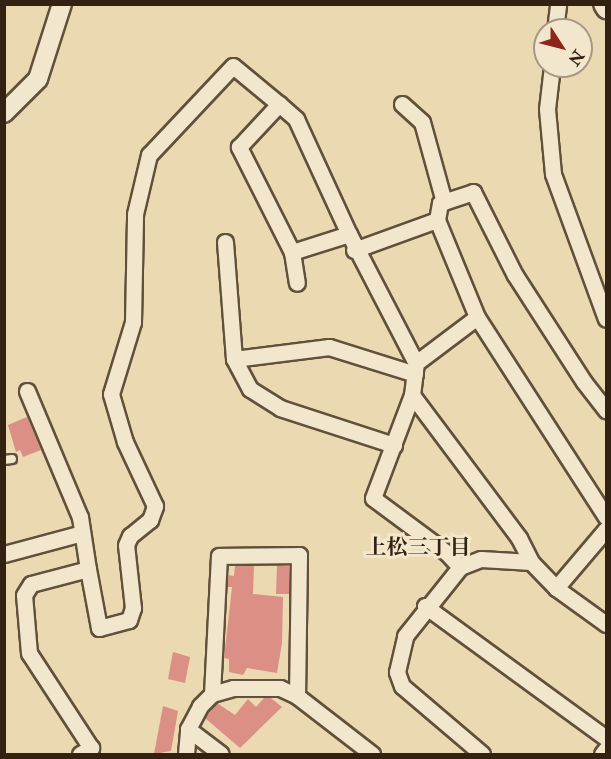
<!DOCTYPE html>
<html>
<head>
<meta charset="utf-8">
<style>
  body { margin:0 }
  #map { position:relative; width:611px; height:759px; overflow:hidden; background:#ebd9b2; font-family:"IM FELL Double Pica","Noto Serif JP",serif }
  div>[style] { position:absolute }
  [style*='--x'] { left:calc(var(--x)*1px); top:calc(var(--y)*1px); width:calc(var(--w)*1px); rotate:calc(var(--a)*1deg) }
  .building>* { inset:0; background:#dc8f84 }
  .roads { filter:drop-shadow(2px 0 #61503a) drop-shadow(-2px 0 #61503a) drop-shadow(0 2px #61503a) drop-shadow(0 -2px #61503a) }
  .service>* { height:8px; margin:-4px; padding:0 4px; transform-origin:4px; border-radius:4px; background:#f2e6cd }
  .minor>* { height:15px; margin:-7.5px; padding:0 7.5px; transform-origin:7.5px; border-radius:7.5px; background:#f2e6cd }
  .tertiary>* { height:18px; margin:-9px; padding:0 9px; transform-origin:9px; border-radius:9px; background:#f2e6cd }
  span { translate:-50% -50%; white-space:nowrap; text-align:center; line-height:1.15; -webkit-text-stroke:6px #f2e6cd; paint-order:stroke }
  .neighbourhood-label { font-size:21px; color:#332212; font-weight:700 }
  .frame { position:absolute; inset:0; border:6px solid #332212; pointer-events:none }
  .north { position:absolute; left:533px; top:18px; width:60px; height:60px; box-sizing:border-box; background:#f2e6cd; border:2px solid #a69882; border-radius:50%; rotate:126deg; font-size:16px; font-weight:700; line-height:24px; text-align:center; color:#332212 }
  .north::after { content:''; display:block; margin:auto; width:21px; height:27px; background:#8f2418; clip-path:polygon(50% 0,100% 100%,50% 72%,0 100%) }
</style>
</head>
<body>
<div id="map">
  <div class="building">
    <div style="clip-path:polygon(27px 417px,41px 450px,23px 457px,20px 450px,16px 452px,8px 425px)"></div>
    <div style="clip-path:polygon(254px 565px,253px 594px,283px 597px,282px 643px,277px 673px,247px 668px,243px 675px,229px 672px,229px 659px,224px 658px,232px 587px,227px 587px,228px 575px,234px 576px,235px 566px)"></div>
    <div style="clip-path:polygon(277px 565px,289px 566px,289px 594px,276px 594px)"></div>
    <div style="clip-path:polygon(173px 652px,190px 657px,185px 683px,168px 679px)"></div>
    <div style="clip-path:polygon(264px 698px,271px 698px,282px 707px,240px 748px,205px 718px,217px 703px,235px 715px,248px 699px,256px 707px)"></div>
    <div style="clip-path:polygon(163px 706px,178px 711px,171px 751px,154px 754px)"></div>
  </div>
  <div class="roads">
    <div class="service">
      <div style="--x:4;--y:460;--w:8;--a:-7"></div>
    </div>
    <div class="minor">
      <div style="--x:555;--y:30;--w:26;--a:-83"></div>
      <div style="--x:552;--y:66;--w:43;--a:96.6"></div>
      <div style="--x:547;--y:109;--w:65;--a:84.7"></div>
      <div style="--x:553;--y:174;--w:154;--a:69.9"></div>
      <div style="--x:402;--y:104;--w:27;--a:42"></div>
      <div style="--x:422;--y:122;--w:83;--a:74.6"></div>
      <div style="--x:349;--y:234;--w:145;--a:62.6"></div>
      <div style="--x:225;--y:242;--w:117;--a:85.6"></div>
      <div style="--x:234;--y:359;--w:96;--a:-7.2"></div>
      <div style="--x:329;--y:347;--w:90;--a:17.4"></div>
      <div style="--x:354;--y:250;--w:88;--a:-19.9"></div>
      <div style="--x:292;--y:252;--w:31;--a:81"></div>
      <div style="--x:477;--y:317;--w:238;--a:57.2"></div>
      <div style="--x:234;--y:359;--w:34;--a:62"></div>
      <div style="--x:250;--y:389;--w:36;--a:32"></div>
      <div style="--x:280;--y:408;--w:120;--a:18"></div>
      <div style="--x:27;--y:391;--w:137;--a:67.2"></div>
      <div style="--x:80;--y:517;--w:53;--a:81.3"></div>
      <div style="--x:412;--y:395;--w:179;--a:53.2"></div>
      <div style="--x:519;--y:538;--w:27;--a:63"></div>
      <div style="--x:4;--y:554;--w:81;--a:-15.1"></div>
      <div style="--x:460;--y:567;--w:19;--a:-133"></div>
      <div style="--x:447;--y:553;--w:92;--a:-143.4"></div>
      <div style="--x:373;--y:498;--w:110;--a:-69.3"></div>
      <div style="--x:412;--y:395;--w:32;--a:-83"></div>
      <div style="--x:416;--y:363;--w:76;--a:-37"></div>
      <div style="--x:477;--y:317;--w:105;--a:-112.4"></div>
      <div style="--x:437;--y:220;--w:17;--a:-80"></div>
      <div style="--x:440;--y:203;--w:35;--a:-18"></div>
      <div style="--x:473;--y:192;--w:93;--a:63.2"></div>
      <div style="--x:515;--y:275;--w:127;--a:57.2"></div>
      <div style="--x:584;--y:382;--w:36;--a:52"></div>
      <div style="--x:556;--y:588;--w:77;--a:-49.7"></div>
      <div style="--x:425;--y:606;--w:224;--a:36.1"></div>
      <div style="--x:212;--y:694;--w:138;--a:-87.1"></div>
      <div style="--x:219;--y:556;--w:80;--a:-0.7"></div>
      <div style="--x:299;--y:555;--w:141;--a:90.8"></div>
      <div style="--x:188;--y:729;--w:41;--a:37.1"></div>
      <div style="--x:80;--y:754;--w:13;--a:-29"></div>
      <div style="--x:91;--y:748;--w:113;--a:-123.1"></div>
      <div style="--x:29;--y:653;--w:58;--a:-94.9"></div>
      <div style="--x:24;--y:595;--w:13;--a:-58"></div>
      <div style="--x:31;--y:584;--w:59;--a:-14.7"></div>
      <div style="--x:88;--y:569;--w:60;--a:79.4"></div>
      <div style="--x:99;--y:628;--w:31;--a:-15"></div>
      <div style="--x:129;--y:620;--w:13;--a:-72"></div>
      <div style="--x:133;--y:608;--w:63;--a:-96.3"></div>
      <div style="--x:126;--y:545;--w:10;--a:-66"></div>
      <div style="--x:130;--y:536;--w:26;--a:-39"></div>
      <div style="--x:150;--y:520;--w:15;--a:-70"></div>
      <div style="--x:155;--y:506;--w:71;--a:-115.1"></div>
      <div style="--x:125;--y:442;--w:50;--a:-106.3"></div>
      <div style="--x:111;--y:394;--w:75;--a:-73"></div>
      <div style="--x:133;--y:322;--w:108;--a:-88.9"></div>
      <div style="--x:135;--y:214;--w:61;--a:-76.7"></div>
      <div style="--x:149;--y:155;--w:122;--a:-46.7"></div>
      <div style="--x:233;--y:66;--w:60;--a:39.6"></div>
      <div style="--x:279;--y:104;--w:23;--a:41"></div>
      <div style="--x:296;--y:119;--w:127;--a:65.3"></div>
      <div style="--x:349;--y:234;--w:60;--a:162.5"></div>
      <div style="--x:292;--y:252;--w:118;--a:-116.8"></div>
      <div style="--x:239;--y:147;--w:59;--a:-47.1"></div>
      <div style="--x:186;--y:754;--w:25;--a:-85"></div>
      <div style="--x:188;--y:729;--w:26;--a:-62"></div>
      <div style="--x:200;--y:706;--w:17;--a:-45"></div>
      <div style="--x:212;--y:694;--w:22;--a:-16"></div>
      <div style="--x:233;--y:688;--w:47;--a:0"></div>
      <div style="--x:280;--y:688;--w:19;--a:25"></div>
      <div style="--x:297;--y:696;--w:95;--a:37.7"></div>
      <div style="--x:482;--y:754;--w:105;--a:-139.6"></div>
      <div style="--x:402;--y:686;--w:15;--a:-110"></div>
      <div style="--x:397;--y:672;--w:37;--a:-77"></div>
      <div style="--x:405;--y:636;--w:88;--a:-51.4"></div>
      <div style="--x:460;--y:567;--w:22;--a:-21"></div>
      <div style="--x:481;--y:559;--w:50;--a:3.4"></div>
      <div style="--x:531;--y:562;--w:36;--a:46"></div>
      <div style="--x:556;--y:588;--w:62;--a:35.8"></div>
      <div style="--x:602;--y:754;--w:6;--a:-51"></div>
    </div>
    <div class="tertiary">
      <div style="--x:603;--y:4;--w:6;--a:59"></div>
      <div style="--x:4;--y:113;--w:48;--a:-45"></div>
      <div style="--x:38;--y:79;--w:79;--a:-72.3"></div>
    </div>
  </div>
  <div class="neighbourhood-label">
    <span style="left:418px;top:548px">上松三丁目</span>
  </div>
  <div class="frame"></div>
  <div class="north">N</div>
</div>
</body>
</html>
